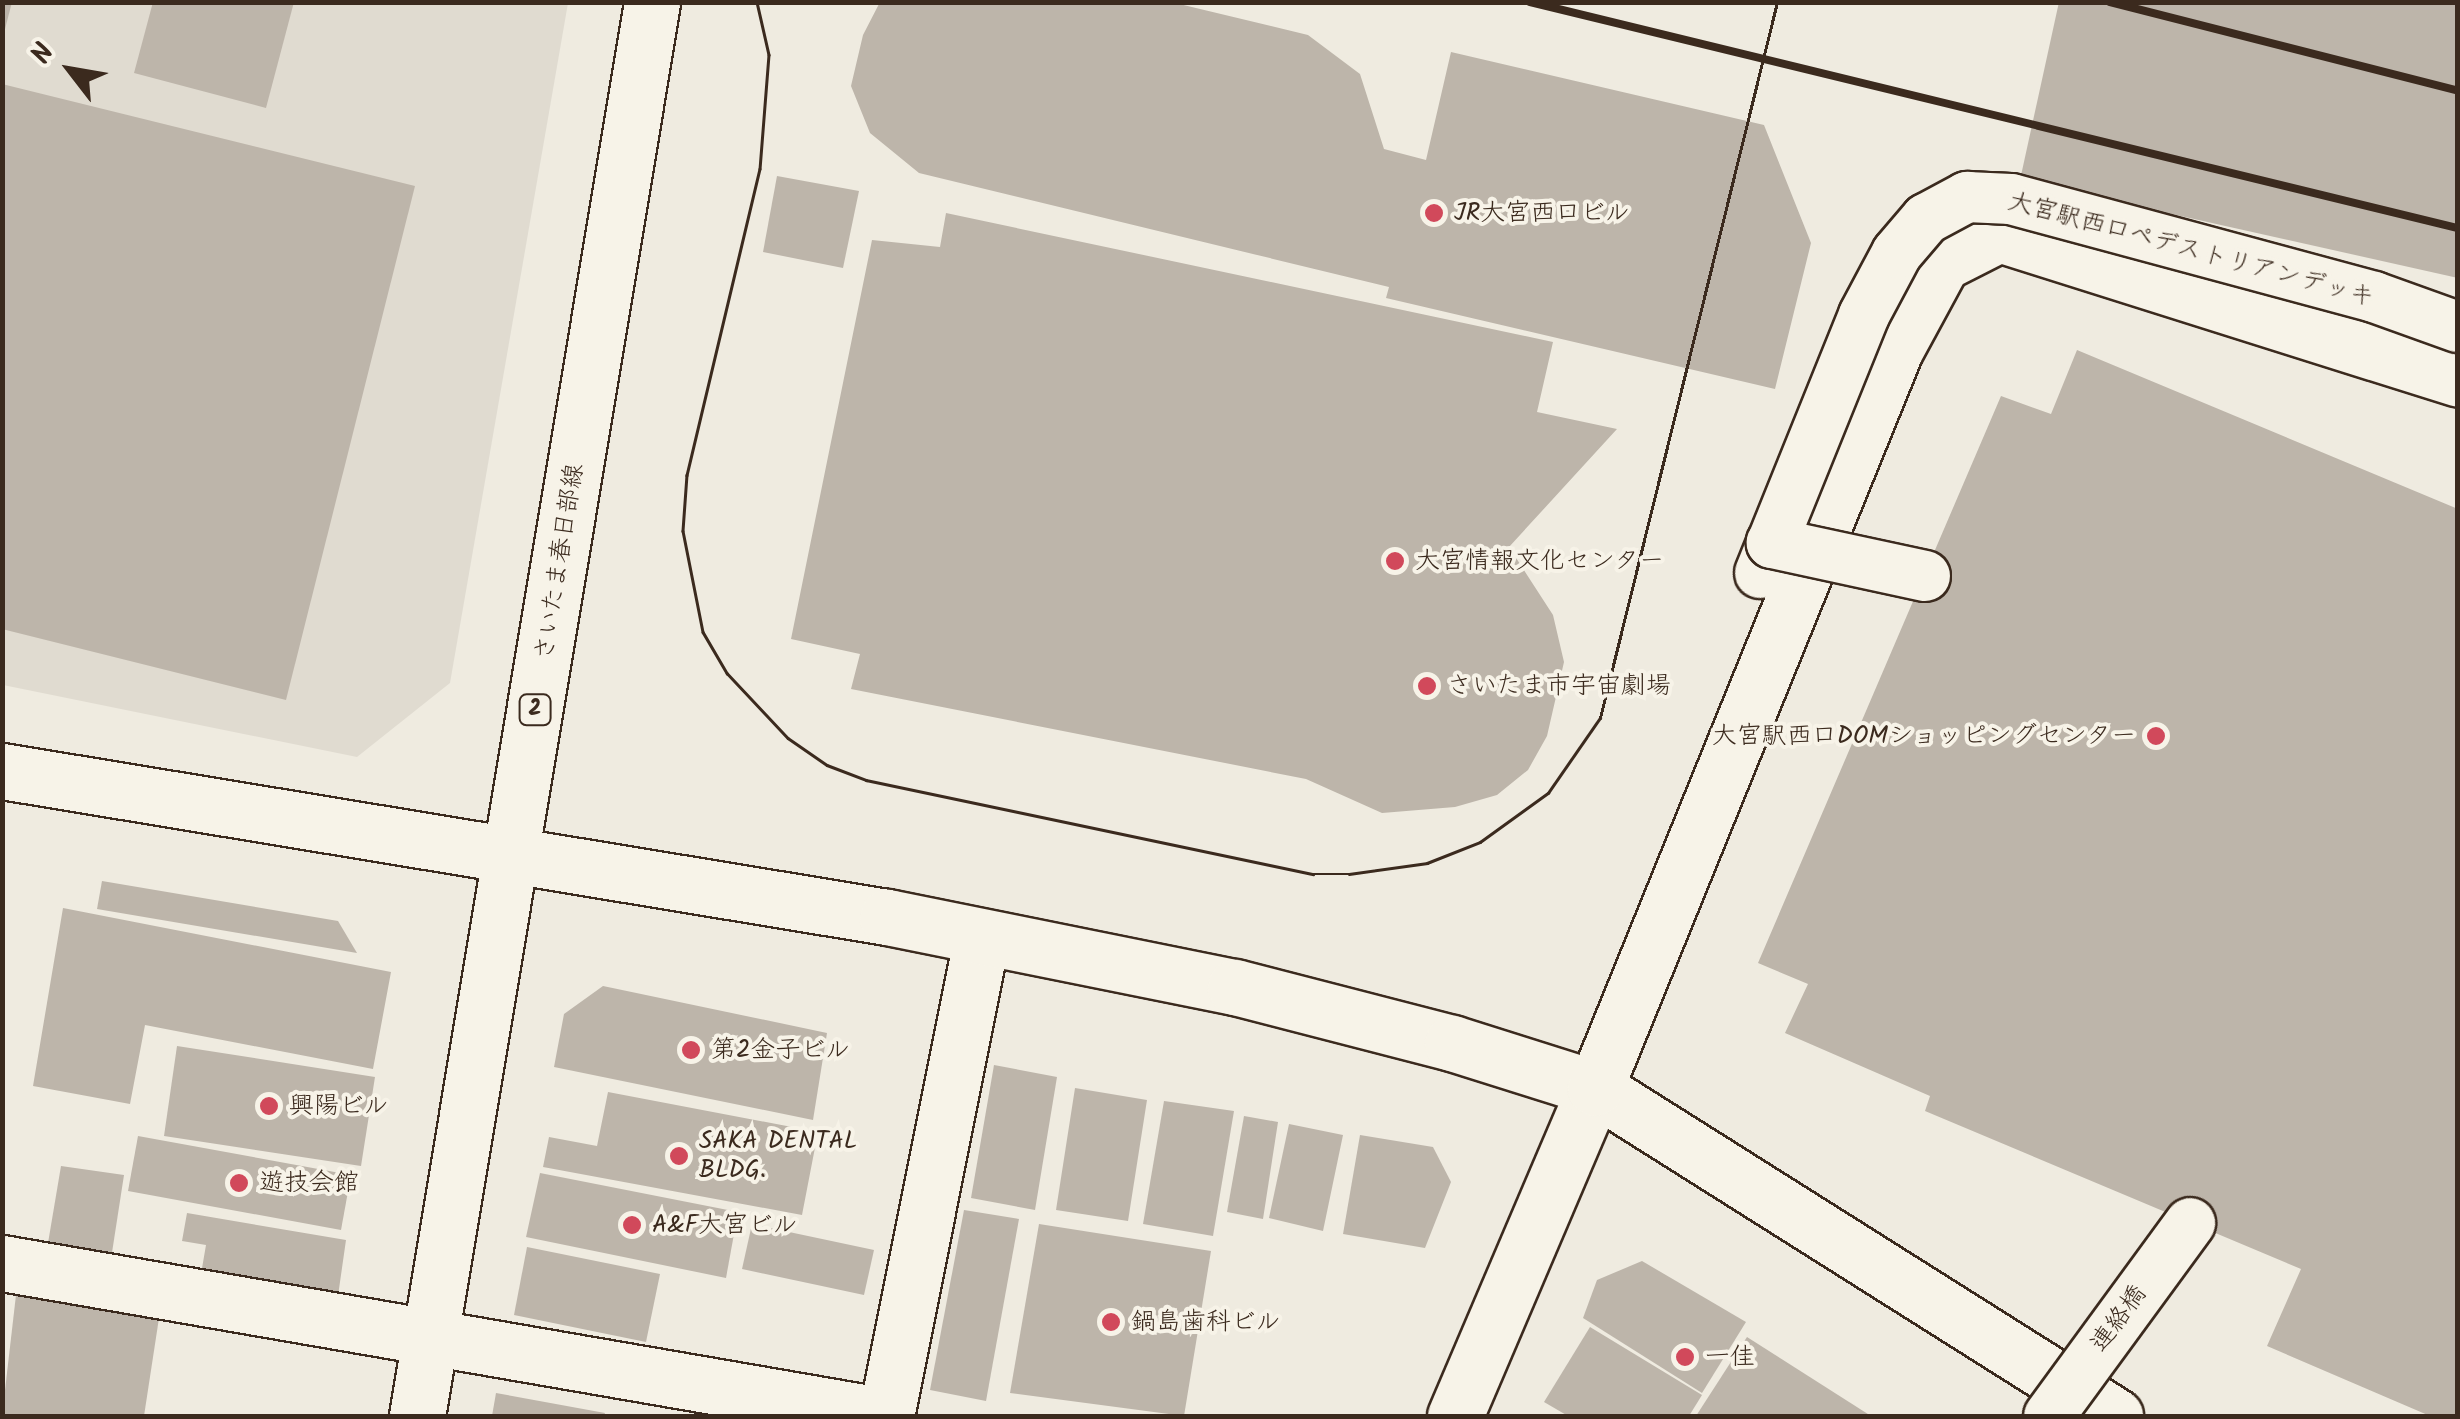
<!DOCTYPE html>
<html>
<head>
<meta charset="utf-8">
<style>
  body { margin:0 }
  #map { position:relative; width:2460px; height:1419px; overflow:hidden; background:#efebe0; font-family:Kalam,"Klee One",sans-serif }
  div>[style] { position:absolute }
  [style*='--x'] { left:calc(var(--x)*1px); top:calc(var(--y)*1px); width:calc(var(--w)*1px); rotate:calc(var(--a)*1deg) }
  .built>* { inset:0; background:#e0dbd0 }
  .building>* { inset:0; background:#bdb5aa }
  .roads { filter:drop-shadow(2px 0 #3b2a1e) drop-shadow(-2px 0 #3b2a1e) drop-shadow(0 2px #3b2a1e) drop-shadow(0 -2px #3b2a1e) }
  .pedestrian>* { height:50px; margin:-25px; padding:0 25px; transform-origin:25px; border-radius:25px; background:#f7f3e8 }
  .minor>* { height:55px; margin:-27.5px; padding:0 27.5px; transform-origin:27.5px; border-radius:27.5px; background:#f7f3e8 }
  .tertiary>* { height:55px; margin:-27.5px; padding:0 27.5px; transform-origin:27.5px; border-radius:27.5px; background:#f7f3e8 }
  .primary>* { height:55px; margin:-27.5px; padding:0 27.5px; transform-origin:27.5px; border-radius:27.5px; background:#f7f3e8 }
  .tram>* { height:2.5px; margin:-1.25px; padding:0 1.25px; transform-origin:1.25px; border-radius:1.25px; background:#3b2a1e }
  .rail>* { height:8px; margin:-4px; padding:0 4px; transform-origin:4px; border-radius:4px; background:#3b2a1e }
  .bridges { filter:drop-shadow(2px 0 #3b2a1e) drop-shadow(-2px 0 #3b2a1e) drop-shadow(0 2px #3b2a1e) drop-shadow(0 -2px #3b2a1e) }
  .pedestrian-bridge>* { height:50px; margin:-25px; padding:0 25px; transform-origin:25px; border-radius:25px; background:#f7f3e8 }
  .dots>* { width:28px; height:28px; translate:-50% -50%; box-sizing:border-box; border:5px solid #f7f3e8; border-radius:50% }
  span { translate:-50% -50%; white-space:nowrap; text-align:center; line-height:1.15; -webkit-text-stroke:8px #f7f3e8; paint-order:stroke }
  .shield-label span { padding:2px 8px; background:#f7f3e8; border:2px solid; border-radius:8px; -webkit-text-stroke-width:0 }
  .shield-label { font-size:22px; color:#3b2a1e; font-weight:700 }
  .poi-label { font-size:25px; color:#3b2a1e }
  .left { translate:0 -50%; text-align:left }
  .right { translate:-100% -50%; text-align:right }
  .street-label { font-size:25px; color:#3b2a1e }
  .frame { position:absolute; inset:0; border:5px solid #3b2a1e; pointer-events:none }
  .north { position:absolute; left:20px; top:20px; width:100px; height:100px; -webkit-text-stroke:8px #f7f3e8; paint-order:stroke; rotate:301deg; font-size:28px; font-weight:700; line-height:40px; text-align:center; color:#3b2a1e }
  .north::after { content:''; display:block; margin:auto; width:35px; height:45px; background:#3b2a1e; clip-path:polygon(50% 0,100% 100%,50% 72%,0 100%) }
</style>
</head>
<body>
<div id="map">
  <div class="built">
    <div style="clip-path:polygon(2px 3px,568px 3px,450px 683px,357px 757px,3px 685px)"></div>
  </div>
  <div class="building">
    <div style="clip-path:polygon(2px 2px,12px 2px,4px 33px,2px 33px)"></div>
    <div style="clip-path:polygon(153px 2px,294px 2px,266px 108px,134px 73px)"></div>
    <div style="clip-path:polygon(880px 2px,1171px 2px,1308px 35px,1360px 74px,1384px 149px,1426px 160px,1451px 52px,1764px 125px,1811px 243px,1775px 389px,1386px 298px,1389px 287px,919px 173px,870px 133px,851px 86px,863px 35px)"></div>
    <div style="clip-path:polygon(2059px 2px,2458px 2px,2458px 278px,2020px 180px)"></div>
    <div style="clip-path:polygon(2px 84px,415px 186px,286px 700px,2px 629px)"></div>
    <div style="clip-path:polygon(777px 176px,859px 191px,843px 268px,763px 252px)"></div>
    <div style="clip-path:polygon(946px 213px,1553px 342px,1537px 412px,1617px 429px,1509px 547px,1553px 615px,1564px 662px,1547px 736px,1528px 770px,1497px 795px,1455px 807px,1382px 813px,1306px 779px,851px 689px,860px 654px,791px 639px,872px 240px,940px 247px)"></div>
    <div style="clip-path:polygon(2077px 350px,2458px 509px,2458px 1416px,2430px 1416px,2267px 1346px,2301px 1269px,1925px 1111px,1930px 1096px,1785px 1033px,1808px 984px,1758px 963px,2001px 396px,2051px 414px)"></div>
    <div style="clip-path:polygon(102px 881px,338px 921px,357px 953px,97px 909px)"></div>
    <div style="clip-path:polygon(63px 908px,391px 972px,373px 1069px,145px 1025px,130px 1104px,33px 1086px)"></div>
    <div style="clip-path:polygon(603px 986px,827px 1033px,813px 1120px,554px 1067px,564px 1014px)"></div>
    <div style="clip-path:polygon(177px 1046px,375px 1077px,361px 1166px,164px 1136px)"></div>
    <div style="clip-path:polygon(994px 1065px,1057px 1077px,1035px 1210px,971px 1198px)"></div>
    <div style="clip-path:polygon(1075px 1088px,1147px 1100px,1128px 1221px,1056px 1210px)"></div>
    <div style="clip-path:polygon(608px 1092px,818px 1132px,802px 1215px,543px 1167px,549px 1137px,597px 1146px)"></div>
    <div style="clip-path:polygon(1164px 1101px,1234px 1111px,1213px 1236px,1143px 1224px)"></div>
    <div style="clip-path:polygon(1244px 1116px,1278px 1122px,1263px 1219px,1227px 1212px)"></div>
    <div style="clip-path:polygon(1289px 1124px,1343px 1135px,1323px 1231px,1269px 1218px)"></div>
    <div style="clip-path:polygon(1360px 1135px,1433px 1147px,1451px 1182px,1425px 1248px,1343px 1234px)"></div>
    <div style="clip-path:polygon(138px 1136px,351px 1175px,341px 1230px,128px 1191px)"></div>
    <div style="clip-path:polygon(61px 1166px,124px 1175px,111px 1259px,47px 1249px)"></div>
    <div style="clip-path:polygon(540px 1173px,738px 1212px,726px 1278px,526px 1237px)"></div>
    <div style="clip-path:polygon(964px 1210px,1019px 1219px,986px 1401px,930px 1390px)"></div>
    <div style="clip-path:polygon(187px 1213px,346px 1240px,338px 1296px,201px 1274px,206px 1245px,182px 1241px)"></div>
    <div style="clip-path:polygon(752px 1224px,874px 1250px,864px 1295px,742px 1269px)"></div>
    <div style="clip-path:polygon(1039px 1224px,1211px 1251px,1184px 1416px,1010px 1393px)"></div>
    <div style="clip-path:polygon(527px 1247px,660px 1274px,646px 1342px,514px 1315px)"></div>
    <div style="clip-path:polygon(1642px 1261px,1746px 1322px,1702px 1393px,1583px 1318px,1597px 1280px)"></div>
    <div style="clip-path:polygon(16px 1295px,159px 1318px,144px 1416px,2px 1416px)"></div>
    <div style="clip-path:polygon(1590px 1327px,1702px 1395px,1689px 1416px,1568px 1416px,1544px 1402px)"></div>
    <div style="clip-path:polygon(1747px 1337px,1871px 1416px,1696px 1416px)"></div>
    <div style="clip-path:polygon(496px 1393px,605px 1413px,604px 1416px,492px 1416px)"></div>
  </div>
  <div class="roads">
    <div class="pedestrian">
      <div style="--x:1760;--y:573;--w:32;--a:-68"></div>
    </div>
    <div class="minor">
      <div style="--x:2;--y:1263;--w:897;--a:9.82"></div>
      <div style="--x:886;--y:1416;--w:489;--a:-78.7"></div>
      <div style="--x:1455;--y:1416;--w:357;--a:-66.9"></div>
    </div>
    <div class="tertiary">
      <div style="--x:2;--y:771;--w:897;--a:9.37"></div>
      <div style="--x:887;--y:917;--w:355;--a:11.4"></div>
      <div style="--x:1235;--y:987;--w:224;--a:14.5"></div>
      <div style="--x:1452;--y:1043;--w:150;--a:17.5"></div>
      <div style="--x:1595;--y:1088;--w:615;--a:32.24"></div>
      <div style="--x:1595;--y:1088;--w:797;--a:-67.88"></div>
      <div style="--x:1895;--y:350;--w:99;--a:-61.6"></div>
      <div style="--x:1942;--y:263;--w:64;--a:-27"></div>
      <div style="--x:1999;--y:234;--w:481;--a:17.5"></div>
    </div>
    <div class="primary">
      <div style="--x:417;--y:1416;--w:1433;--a:-80.56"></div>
    </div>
  </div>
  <div class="tram">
    <div style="--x:757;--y:2;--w:54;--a:77.2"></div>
    <div style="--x:769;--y:55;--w:114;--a:94.5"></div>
    <div style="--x:760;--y:169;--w:315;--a:103.4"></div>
    <div style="--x:687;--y:475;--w:56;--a:94.1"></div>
    <div style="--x:683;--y:531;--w:103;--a:78.8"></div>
    <div style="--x:703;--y:632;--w:48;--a:59.7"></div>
    <div style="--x:727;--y:673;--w:89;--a:46.8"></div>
    <div style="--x:788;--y:738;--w:47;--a:34.7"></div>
    <div style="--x:827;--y:765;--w:42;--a:21"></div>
    <div style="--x:866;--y:780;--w:457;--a:11.9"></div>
    <div style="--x:1313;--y:874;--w:36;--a:0"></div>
    <div style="--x:1349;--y:874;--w:79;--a:-8"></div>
    <div style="--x:1427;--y:863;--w:57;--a:-21.6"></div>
    <div style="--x:1480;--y:842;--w:84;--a:-35.8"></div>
    <div style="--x:1548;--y:793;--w:91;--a:-55.3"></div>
    <div style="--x:1600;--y:718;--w:738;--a:-76.11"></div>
  </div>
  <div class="rail">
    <div style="--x:1530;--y:2;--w:955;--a:13.69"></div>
    <div style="--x:2110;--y:2;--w:359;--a:14.3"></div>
  </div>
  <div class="bridges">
    <div class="pedestrian-bridge">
      <div style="--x:1925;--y:576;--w:157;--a:-167.8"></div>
      <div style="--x:1772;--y:543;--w:246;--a:-68"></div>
      <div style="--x:1864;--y:315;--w:70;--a:-62"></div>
      <div style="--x:1897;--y:253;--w:45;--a:-49.5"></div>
      <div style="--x:1926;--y:219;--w:47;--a:-28.2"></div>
      <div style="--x:1967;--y:197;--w:44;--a:2.6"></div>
      <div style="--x:2011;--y:199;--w:376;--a:15.1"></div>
      <div style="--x:2374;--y:297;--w:89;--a:19.7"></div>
      <div style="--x:2049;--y:1416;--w:239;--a:-53.8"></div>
    </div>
  </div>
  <div class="dots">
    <div style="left:1434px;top:213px;background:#d1495b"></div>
    <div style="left:1395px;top:561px;background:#d1495b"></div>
    <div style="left:1427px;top:686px;background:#d1495b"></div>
    <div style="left:2156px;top:736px;background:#d1495b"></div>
    <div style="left:691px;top:1050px;background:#d1495b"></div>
    <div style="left:269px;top:1106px;background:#d1495b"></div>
    <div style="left:679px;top:1156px;background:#d1495b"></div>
    <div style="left:239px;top:1183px;background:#d1495b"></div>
    <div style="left:632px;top:1225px;background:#d1495b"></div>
    <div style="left:1111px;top:1322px;background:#d1495b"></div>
    <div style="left:1685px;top:1357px;background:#d1495b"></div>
  </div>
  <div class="shield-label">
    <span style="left:535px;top:710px">2</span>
  </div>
  <div class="poi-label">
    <span class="left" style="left:1454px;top:213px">JR大宮西口ビル</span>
    <span class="left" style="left:1415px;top:561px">大宮情報文化センター</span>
    <span class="left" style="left:1447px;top:686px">さいたま市宇宙劇場</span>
    <span class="right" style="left:2136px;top:736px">大宮駅西口DOMショッピングセンター</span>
    <span class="left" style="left:711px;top:1050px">第2金子ビル</span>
    <span class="left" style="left:289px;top:1106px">興陽ビル</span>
    <span class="left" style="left:699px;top:1156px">SAKA DENTAL<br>BLDG.</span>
    <span class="left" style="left:259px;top:1183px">遊技会館</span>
    <span class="left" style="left:652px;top:1225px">A&amp;F大宮ビル</span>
    <span class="left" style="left:1131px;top:1322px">鍋島歯科ビル</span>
    <span class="left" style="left:1705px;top:1357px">一佳</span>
  </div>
  <div class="street-label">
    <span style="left:2191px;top:250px;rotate:15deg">大宮駅西口ペデストリアンデッキ</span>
    <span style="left:560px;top:562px;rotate:-81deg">さいたま春日部線</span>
    <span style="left:2119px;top:1319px;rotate:-54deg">連絡橋</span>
  </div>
  <div class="frame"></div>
  <div class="north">N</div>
</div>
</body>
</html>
